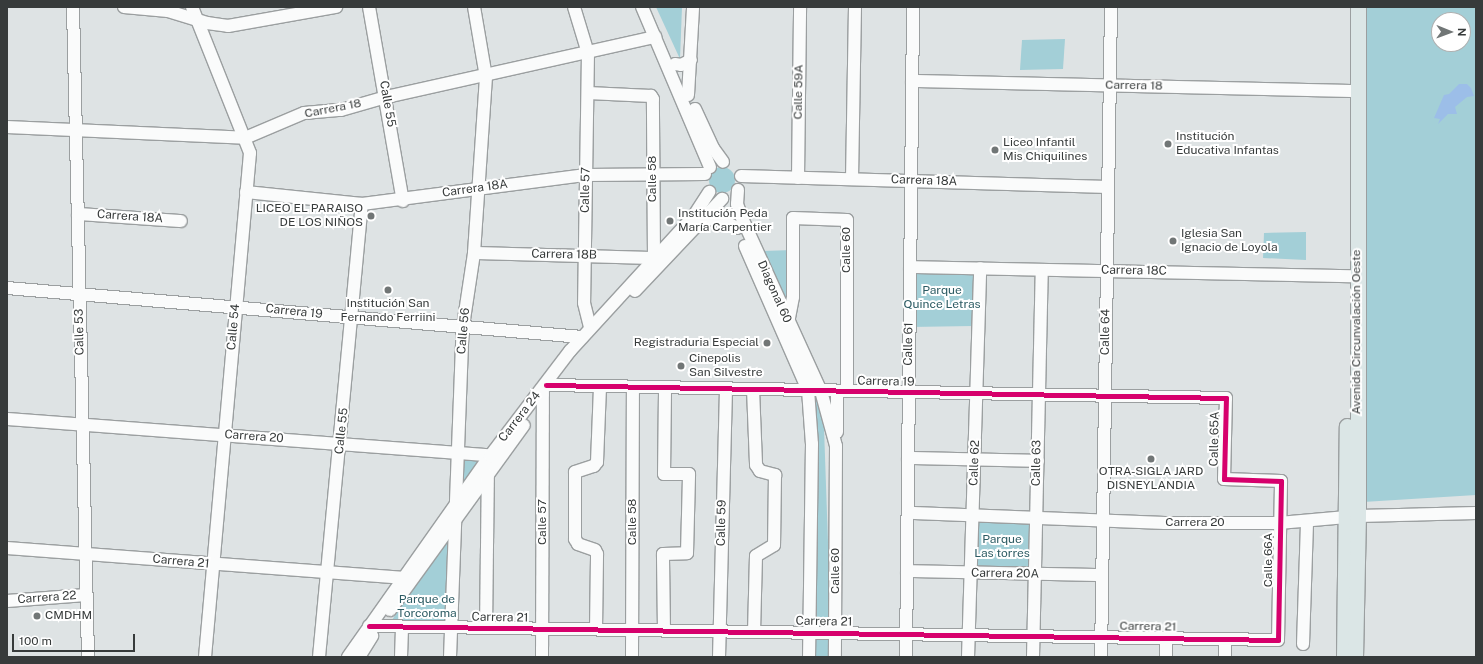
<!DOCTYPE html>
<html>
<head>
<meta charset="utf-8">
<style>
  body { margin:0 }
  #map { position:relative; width:1483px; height:664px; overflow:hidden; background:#dee3e4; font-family:"Public Sans",sans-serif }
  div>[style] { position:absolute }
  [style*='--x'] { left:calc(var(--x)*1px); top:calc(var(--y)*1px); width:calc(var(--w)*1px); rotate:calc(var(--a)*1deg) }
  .green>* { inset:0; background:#a3cfd7 }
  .round { border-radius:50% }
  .water>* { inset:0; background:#9cbee8 }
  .roads { filter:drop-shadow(1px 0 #9b9fa0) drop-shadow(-1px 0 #9b9fa0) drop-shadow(0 1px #9b9fa0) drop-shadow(0 -1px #9b9fa0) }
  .minor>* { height:12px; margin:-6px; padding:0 6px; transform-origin:6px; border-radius:6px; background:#fafbfb }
  .major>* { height:15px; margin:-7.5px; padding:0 7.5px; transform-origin:7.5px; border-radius:7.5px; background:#dbe6e6 }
  .cycleway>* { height:5px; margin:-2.5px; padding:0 2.5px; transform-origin:2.5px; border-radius:2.5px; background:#d6006c }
  .dots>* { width:11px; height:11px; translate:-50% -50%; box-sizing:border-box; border:2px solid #fff; border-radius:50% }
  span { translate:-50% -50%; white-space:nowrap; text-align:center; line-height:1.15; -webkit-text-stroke:4px #fff; paint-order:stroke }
  .street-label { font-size:12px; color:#373b3b }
  .poi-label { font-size:12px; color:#373b3b }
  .left { translate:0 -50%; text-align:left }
  .right { translate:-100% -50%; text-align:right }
  .park-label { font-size:12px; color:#2c5b63 }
  .frame { position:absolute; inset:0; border:8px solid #373b3b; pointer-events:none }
  .north { position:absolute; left:1431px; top:12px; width:40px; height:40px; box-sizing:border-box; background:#fff; border:1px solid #afb1b1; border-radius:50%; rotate:91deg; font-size:11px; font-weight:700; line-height:16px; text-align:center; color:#373b3b }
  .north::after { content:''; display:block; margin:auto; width:14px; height:18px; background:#717676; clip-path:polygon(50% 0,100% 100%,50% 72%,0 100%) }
  .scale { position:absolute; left:12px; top:634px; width:123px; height:18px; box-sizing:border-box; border:2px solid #373b3b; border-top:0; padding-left:5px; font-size:12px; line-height:14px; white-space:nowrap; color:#373b3b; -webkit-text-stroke:3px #fff; paint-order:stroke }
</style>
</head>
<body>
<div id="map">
  <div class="green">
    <div style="clip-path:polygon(656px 7px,682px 7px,680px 59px)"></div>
    <div style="clip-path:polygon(evenodd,1367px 7px,1476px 7px,1476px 495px,1363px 502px,1367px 7px,1439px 20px,1463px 20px,1463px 44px,1439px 44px,1439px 20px)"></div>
    <div style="clip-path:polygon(1065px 39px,1063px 69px,1020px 70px,1022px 40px)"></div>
    <div class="round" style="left:709px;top:167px;width:26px;height:26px"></div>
    <div style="clip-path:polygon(1306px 232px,1306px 260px,1263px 258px,1264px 233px)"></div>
    <div style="clip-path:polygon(793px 250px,787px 296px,784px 296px,760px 251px)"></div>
    <div style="clip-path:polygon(911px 269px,974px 270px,973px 326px,910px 327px)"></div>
    <div style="clip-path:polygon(816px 399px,824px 428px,832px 657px,812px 657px)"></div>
    <div style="clip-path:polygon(459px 458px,485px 458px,459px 490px)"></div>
    <div style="clip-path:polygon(974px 521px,1030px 522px,1029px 572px,974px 572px)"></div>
    <div style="clip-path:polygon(448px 536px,450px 630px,386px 629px)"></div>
  </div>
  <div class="water">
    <div style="clip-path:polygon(1459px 84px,1467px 84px,1471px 88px,1474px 96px,1467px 97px,1455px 107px,1457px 114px,1448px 114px,1438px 124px,1440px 119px,1434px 118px,1444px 95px,1449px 94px)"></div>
  </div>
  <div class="roads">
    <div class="minor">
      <div style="--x:73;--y:7;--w:650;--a:88.68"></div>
      <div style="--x:124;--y:7;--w:44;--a:5.2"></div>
      <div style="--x:168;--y:11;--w:41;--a:17.1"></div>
      <div style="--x:207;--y:23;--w:21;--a:8"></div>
      <div style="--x:228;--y:26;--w:110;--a:-10"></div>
      <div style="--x:192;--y:7;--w:157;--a:68.3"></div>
      <div style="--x:250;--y:153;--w:506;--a:95.1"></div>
      <div style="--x:369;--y:7;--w:197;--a:80.1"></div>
      <div style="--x:574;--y:7;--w:48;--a:73.1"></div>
      <div style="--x:588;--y:53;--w:250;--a:90.9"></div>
      <div style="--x:584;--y:303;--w:25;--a:76"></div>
      <div style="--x:642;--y:7;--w:174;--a:67"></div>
      <div style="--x:675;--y:64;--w:6;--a:9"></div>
      <div style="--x:681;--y:65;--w:11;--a:-27"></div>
      <div style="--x:912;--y:81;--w:444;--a:1.3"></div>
      <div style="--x:688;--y:95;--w:88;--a:-86.7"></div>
      <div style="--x:695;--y:109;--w:43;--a:65.2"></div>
      <div style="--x:713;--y:148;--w:17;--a:54"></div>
      <div style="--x:7;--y:127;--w:238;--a:2.6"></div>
      <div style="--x:245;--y:138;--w:64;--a:-23"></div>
      <div style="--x:304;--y:113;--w:37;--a:-5"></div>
      <div style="--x:341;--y:110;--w:47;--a:-16.1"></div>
      <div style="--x:386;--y:97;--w:276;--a:-12.6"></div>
      <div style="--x:741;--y:176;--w:367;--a:1.7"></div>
      <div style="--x:798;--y:178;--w:171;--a:-89.3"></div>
      <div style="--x:852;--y:179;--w:172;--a:-89"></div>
      <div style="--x:738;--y:190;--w:14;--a:94"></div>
      <div style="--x:737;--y:204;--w:15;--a:70"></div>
      <div style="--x:742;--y:218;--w:190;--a:65.5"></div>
      <div style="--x:821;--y:391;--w:57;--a:74.7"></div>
      <div style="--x:836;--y:446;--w:211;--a:90.3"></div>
      <div style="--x:246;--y:192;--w:117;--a:5.9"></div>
      <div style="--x:362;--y:204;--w:226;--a:-7.4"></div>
      <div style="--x:586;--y:175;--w:119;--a:-0.5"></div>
      <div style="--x:78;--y:214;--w:103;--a:3.9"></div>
      <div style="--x:702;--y:222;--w:7;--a:-27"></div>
      <div style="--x:708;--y:219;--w:16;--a:7"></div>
      <div style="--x:724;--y:221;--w:15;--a:28"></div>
      <div style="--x:745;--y:246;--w:157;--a:66.4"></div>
      <div style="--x:808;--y:390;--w:54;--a:85.8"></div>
      <div style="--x:812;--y:444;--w:213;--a:90.8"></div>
      <div style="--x:474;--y:253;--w:180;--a:1.6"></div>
      <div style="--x:654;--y:258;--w:159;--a:-90.4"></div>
      <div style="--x:653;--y:99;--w:4;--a:-124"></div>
      <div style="--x:651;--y:96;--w:63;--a:-177.3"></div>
      <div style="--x:910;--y:267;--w:447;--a:1.2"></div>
      <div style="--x:7;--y:288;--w:577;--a:4.87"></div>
      <div style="--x:635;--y:291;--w:127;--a:-46.6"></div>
      <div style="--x:788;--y:323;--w:26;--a:-79"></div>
      <div style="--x:793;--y:297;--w:79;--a:-90"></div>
      <div style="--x:793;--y:218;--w:54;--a:2.1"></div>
      <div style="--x:847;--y:220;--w:171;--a:90"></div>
      <div style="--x:753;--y:389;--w:76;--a:87.7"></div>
      <div style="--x:756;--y:465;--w:7;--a:56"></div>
      <div style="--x:760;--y:471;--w:16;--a:15"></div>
      <div style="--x:775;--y:475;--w:70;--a:90.8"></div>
      <div style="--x:774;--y:545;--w:21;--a:149"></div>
      <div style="--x:756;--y:556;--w:75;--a:91.5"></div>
      <div style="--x:7;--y:419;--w:490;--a:4.3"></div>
      <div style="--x:837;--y:432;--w:41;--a:-90"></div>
      <div style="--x:908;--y:458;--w:130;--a:1.3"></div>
      <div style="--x:914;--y:513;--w:251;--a:2.3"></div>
      <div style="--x:1165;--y:523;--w:114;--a:0"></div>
      <div style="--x:1279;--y:523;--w:79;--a:-5.1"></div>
      <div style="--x:1358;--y:516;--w:118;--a:-1.5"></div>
      <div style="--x:7;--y:548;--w:396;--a:4.3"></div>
      <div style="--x:907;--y:571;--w:195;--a:1.2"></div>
      <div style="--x:7;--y:601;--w:79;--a:-4.3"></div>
      <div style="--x:390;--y:610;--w:228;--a:-54.1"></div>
      <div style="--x:369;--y:626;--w:909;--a:0.88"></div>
      <div style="--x:1278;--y:640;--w:159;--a:-88.9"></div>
      <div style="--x:1281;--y:481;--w:57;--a:-178"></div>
      <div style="--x:1224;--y:479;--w:81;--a:-88.6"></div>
      <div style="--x:1226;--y:398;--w:680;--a:-178.9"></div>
      <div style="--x:486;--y:628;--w:153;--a:-89.3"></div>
      <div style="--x:596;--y:629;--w:75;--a:-89.2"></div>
      <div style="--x:597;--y:554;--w:4;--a:-117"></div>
      <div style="--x:595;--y:550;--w:18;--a:-161"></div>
      <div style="--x:578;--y:544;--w:6;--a:-121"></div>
      <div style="--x:575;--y:539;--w:67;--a:-90"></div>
      <div style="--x:575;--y:472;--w:20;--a:-18"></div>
      <div style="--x:594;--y:466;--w:5;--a:-53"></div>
      <div style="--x:597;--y:462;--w:76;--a:-87.7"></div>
      <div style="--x:664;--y:630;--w:76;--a:-90.8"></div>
      <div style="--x:663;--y:554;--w:24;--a:-2"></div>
      <div style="--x:687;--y:553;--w:79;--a:-88.5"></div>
      <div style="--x:689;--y:474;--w:25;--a:180"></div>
      <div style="--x:664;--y:474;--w:87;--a:-89.3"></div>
      <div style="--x:1303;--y:644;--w:122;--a:-88.1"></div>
      <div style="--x:319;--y:657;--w:455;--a:-84.6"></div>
      <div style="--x:348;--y:657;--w:246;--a:-54.8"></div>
      <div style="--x:490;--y:456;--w:132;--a:-52.7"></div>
      <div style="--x:570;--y:351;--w:182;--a:-47.5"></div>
      <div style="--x:693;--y:217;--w:30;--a:-57"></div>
      <div style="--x:359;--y:657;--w:25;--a:-58"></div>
      <div style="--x:401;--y:657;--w:30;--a:-88"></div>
      <div style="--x:450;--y:657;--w:331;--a:-87.8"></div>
      <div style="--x:463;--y:326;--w:74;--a:-81.4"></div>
      <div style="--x:474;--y:253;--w:176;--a:-86.1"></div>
      <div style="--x:486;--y:77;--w:71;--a:-99.7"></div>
      <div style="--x:542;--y:657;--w:269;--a:-89.8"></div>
      <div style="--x:632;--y:657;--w:270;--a:-89.8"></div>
      <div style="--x:719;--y:657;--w:268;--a:-88.5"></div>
      <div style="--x:906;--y:657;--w:650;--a:-89.38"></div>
      <div style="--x:968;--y:657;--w:389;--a:-88.2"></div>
      <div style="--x:1033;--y:657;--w:387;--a:-88.7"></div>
      <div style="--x:1101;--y:657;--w:650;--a:-89.12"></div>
      <div style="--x:1166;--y:657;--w:19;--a:-90"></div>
      <div style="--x:1225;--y:657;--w:18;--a:-90"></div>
    </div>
    <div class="major">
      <div style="--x:1344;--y:657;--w:231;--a:-89.3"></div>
      <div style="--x:1355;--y:657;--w:141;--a:-88.8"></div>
      <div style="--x:1358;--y:516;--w:509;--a:-90"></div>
    </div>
  </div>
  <div class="cycleway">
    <div style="--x:369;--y:626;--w:909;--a:0.88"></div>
    <div style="--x:1278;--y:640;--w:159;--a:-88.9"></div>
    <div style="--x:1281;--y:481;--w:57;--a:-178"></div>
    <div style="--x:1224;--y:479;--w:81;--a:-88.6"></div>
    <div style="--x:1226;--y:398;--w:680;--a:-178.9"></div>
  </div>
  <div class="dots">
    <div style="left:1168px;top:144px;background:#717676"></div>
    <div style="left:995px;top:150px;background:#717676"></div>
    <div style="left:371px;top:216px;background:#717676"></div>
    <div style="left:670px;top:221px;background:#717676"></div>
    <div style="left:1173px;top:241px;background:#717676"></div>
    <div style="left:388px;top:290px;background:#717676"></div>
    <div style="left:767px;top:343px;background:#717676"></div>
    <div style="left:681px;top:366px;background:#717676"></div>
    <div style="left:1151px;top:459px;background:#717676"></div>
    <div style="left:37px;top:616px;background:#717676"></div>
  </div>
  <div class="street-label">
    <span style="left:1134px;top:86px;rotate:1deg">Carrera 18</span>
    <span style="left:799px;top:92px;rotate:-89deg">Calle 59A</span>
    <span style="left:387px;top:104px;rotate:80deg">Calle 55</span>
    <span style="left:333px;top:109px;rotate:-11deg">Carrera 18</span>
    <span style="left:653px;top:179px;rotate:-90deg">Calle 58</span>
    <span style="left:924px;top:181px;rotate:2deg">Carrera 18A</span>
    <span style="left:475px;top:189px;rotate:-8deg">Carrera 18A</span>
    <span style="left:586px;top:190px;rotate:-89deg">Calle 57</span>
    <span style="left:130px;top:217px;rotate:4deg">Carrera 18A</span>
    <span style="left:847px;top:250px;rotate:-90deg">Calle 60</span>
    <span style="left:564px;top:255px;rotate:1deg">Carrera 18B</span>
    <span style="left:1134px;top:271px;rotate:1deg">Carrera 18C</span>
    <span style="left:774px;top:292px;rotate:66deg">Diagonal 60</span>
    <span style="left:294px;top:312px;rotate:6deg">Carrera 19</span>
    <span style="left:234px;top:327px;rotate:-85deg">Calle 54</span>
    <span style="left:464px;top:331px;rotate:-85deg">Calle 56</span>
    <span style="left:80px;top:332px;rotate:-91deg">Calle 53</span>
    <span style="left:1106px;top:332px;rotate:-89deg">Calle 64</span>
    <span style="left:1357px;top:332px;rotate:-90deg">Avenida Circunvalación Oeste</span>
    <span style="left:909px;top:344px;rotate:-89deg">Calle 61</span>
    <span style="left:886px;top:382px;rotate:1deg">Carrera 19</span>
    <span style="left:520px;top:417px;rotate:-52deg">Carrera 24</span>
    <span style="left:342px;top:431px;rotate:-84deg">Calle 55</span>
    <span style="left:254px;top:437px;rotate:4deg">Carrera 20</span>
    <span style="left:1215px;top:439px;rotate:-89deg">Calle 65A</span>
    <span style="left:975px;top:463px;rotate:-88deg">Calle 62</span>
    <span style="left:1037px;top:463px;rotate:-89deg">Calle 63</span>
    <span style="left:543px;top:522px;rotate:-90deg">Calle 57</span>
    <span style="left:633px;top:522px;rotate:-90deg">Calle 58</span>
    <span style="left:722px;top:523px;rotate:-89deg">Calle 59</span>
    <span style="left:1195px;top:523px">Carrera 20</span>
    <span style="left:1269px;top:560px;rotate:-90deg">Calle 66A</span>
    <span style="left:181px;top:562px;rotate:5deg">Carrera 21</span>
    <span style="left:836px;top:571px;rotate:-90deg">Calle 60</span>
    <span style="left:1005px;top:574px;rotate:1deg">Carrera 20A</span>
    <span style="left:47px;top:598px;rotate:-4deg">Carrera 22</span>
    <span style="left:500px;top:618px;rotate:1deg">Carrera 21</span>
    <span style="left:824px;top:622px;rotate:1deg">Carrera 21</span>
    <span style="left:1148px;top:627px;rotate:1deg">Carrera 21</span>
  </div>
  <div class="poi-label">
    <span class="left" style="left:1176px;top:144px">Institución<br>Educativa Infantas</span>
    <span class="left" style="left:1003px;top:150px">Liceo Infantil<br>Mis Chiquilines</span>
    <span class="right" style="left:363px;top:216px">LICEO EL PARAISO<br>DE LOS NIÑOS</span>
    <span class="left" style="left:678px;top:221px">Institución Peda<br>María Carpentier</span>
    <span class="left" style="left:1181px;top:241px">Iglesia San<br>Ignacio de Loyola</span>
    <span style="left:388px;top:311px">Institución San<br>Fernando Ferriini</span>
    <span class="right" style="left:759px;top:343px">Registraduria Especial</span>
    <span class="left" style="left:689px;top:366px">Cinepolis<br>San Silvestre</span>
    <span style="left:1151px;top:479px">OTRA-SIGLA JARD<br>DISNEYLANDIA</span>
    <span class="left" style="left:45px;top:616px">CMDHM</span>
  </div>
  <div class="park-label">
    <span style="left:942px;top:298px">Parque<br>Quince Letras</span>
    <span style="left:1002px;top:547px">Parque<br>Las torres</span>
    <span style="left:427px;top:607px">Parque de<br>Torcoroma</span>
  </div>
  <div class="frame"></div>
  <div class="north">N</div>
  <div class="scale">100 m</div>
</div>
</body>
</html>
